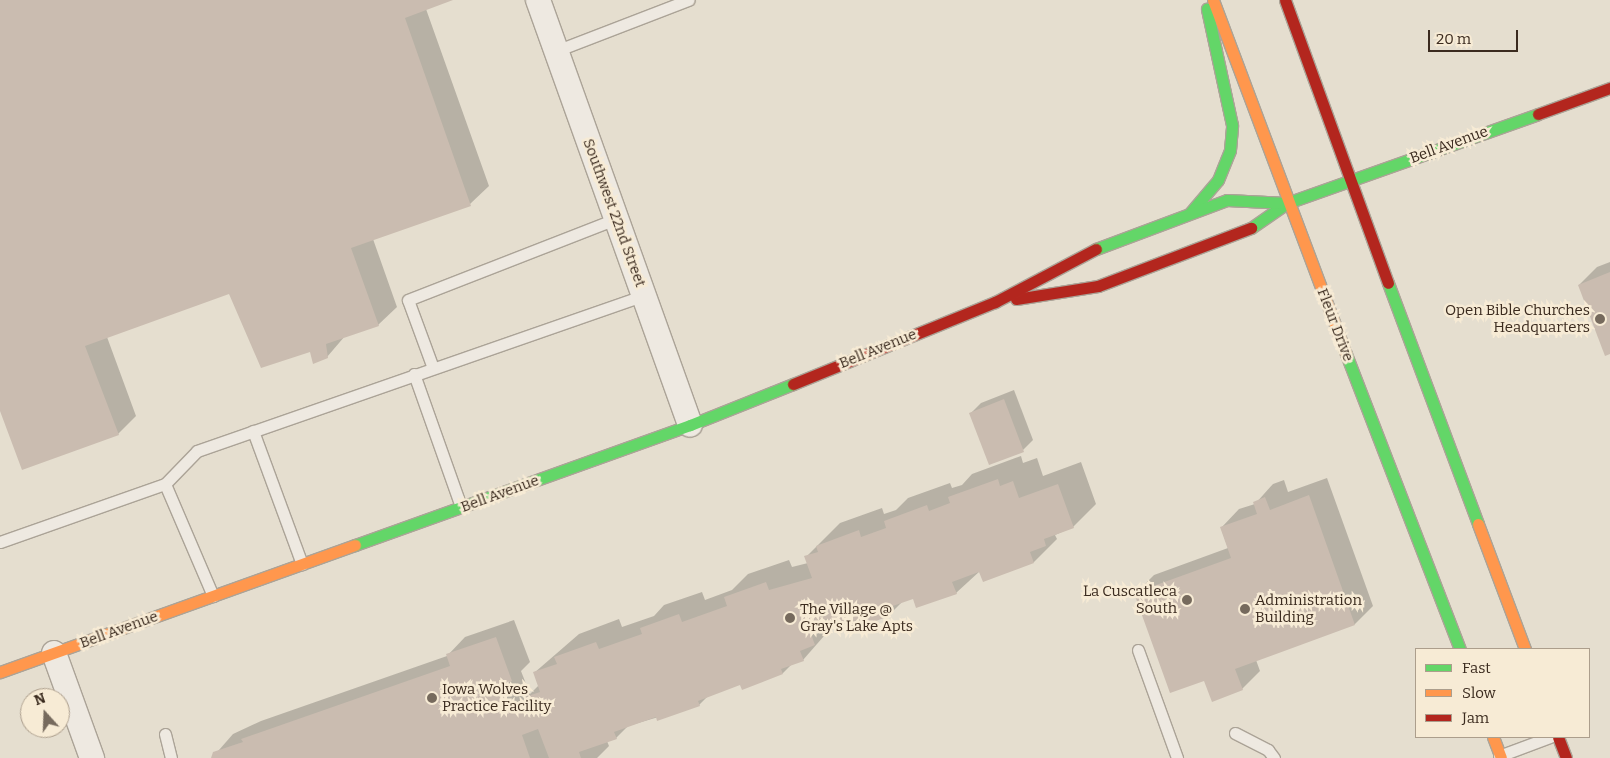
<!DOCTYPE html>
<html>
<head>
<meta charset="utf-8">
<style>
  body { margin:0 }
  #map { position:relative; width:1610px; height:758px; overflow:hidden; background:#e5decf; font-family:Bitter,serif }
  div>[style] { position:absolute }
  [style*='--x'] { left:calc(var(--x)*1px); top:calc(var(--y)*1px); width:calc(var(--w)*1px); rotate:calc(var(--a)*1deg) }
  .shadow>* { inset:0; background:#0003 }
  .building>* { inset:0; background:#cabcb0 }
  .roads { filter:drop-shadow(1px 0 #aba397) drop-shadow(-1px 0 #aba397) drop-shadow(0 1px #aba397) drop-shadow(0 -1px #aba397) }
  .lane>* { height:11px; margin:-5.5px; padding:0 5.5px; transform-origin:5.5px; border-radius:5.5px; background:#eee9e1 }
  .street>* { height:24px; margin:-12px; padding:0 12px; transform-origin:12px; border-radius:12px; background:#eee9e1 }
  .fast>* { height:11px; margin:-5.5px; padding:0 5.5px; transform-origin:5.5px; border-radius:5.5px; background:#63d668 }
  .slow>* { height:11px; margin:-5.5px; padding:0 5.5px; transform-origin:5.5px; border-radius:5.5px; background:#ff974d }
  .jam>* { height:11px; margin:-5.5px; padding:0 5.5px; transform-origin:5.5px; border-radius:5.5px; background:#b3261e }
  .dots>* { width:14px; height:14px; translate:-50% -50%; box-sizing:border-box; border:2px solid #f7ebd5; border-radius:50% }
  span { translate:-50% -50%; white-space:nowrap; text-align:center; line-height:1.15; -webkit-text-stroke:5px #f7ebd5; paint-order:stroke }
  .street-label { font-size:15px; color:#3b2b1f }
  .poi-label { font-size:15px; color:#3b2b1f }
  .right { translate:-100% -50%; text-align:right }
  .left { translate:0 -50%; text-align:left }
  .legend { position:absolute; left:1415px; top:648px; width:175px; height:90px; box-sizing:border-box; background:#f7ebd5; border:1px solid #ac9e8c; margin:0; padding:6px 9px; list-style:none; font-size:15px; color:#3b2b1f }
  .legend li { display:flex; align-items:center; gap:10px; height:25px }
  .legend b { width:25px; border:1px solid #ac9e8c }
  .north { position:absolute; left:20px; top:688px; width:50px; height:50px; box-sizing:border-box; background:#f7ebd5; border:1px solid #ac9e8c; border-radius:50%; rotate:340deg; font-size:14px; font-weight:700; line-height:20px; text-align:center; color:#3b2b1f }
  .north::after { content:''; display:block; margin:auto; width:18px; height:22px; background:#766a5d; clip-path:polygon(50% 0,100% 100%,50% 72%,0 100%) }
  .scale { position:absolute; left:1428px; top:30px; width:90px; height:22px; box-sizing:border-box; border:2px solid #3b2b1f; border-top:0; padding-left:6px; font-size:15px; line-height:18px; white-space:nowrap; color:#3b2b1f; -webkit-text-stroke:4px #f7ebd5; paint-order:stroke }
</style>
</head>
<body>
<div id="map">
  <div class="shadow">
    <div style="clip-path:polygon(0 0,450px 0,426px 9px,489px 186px,470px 204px,373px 239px,397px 307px,378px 325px,345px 336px,327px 357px,311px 350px,230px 292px,107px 337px,136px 416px,118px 434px,0 408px)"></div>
    <div style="clip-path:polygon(1610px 262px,1610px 353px,1579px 285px,1597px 267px)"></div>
    <div style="clip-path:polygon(1014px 390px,1033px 440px,1023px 450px,971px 413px,981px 403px)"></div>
    <div style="clip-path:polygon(1021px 456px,1023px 463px,1037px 458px,1043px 476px,1081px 462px,1096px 504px,1073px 527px,1055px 535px,1057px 539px,1034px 562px,980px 571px,956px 593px,913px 597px,903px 601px,889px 615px,851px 629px,848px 623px,831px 628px,803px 660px,792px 664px,783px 673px,742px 688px,740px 683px,709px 695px,699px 705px,628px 726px,616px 738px,607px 741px,609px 746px,597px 758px,212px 758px,233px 734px,261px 721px,447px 656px,465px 637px,514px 620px,530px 662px,521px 671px,530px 694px,539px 685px,534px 673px,579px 634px,619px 619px,622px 627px,654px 616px,664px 605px,702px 592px,705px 600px,732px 590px,748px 574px,789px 560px,792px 567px,808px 563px,806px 557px,840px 523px,882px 508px,884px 514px,896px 510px,908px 498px,950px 483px,952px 488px,962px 485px,972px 474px)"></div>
    <div style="clip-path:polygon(1327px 478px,1373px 606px,1355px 624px,1256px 660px,1260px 671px,1242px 689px,1205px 679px,1136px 593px,1154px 575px,1228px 548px,1221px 528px,1239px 509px,1255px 504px,1273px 484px,1284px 480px,1288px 492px)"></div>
  </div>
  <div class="building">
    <div style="clip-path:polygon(0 0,453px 0,405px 18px,471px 206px,351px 248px,379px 326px,326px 344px,328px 358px,313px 364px,310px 352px,261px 368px,229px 294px,85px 346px,119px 435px,22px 470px,0 411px)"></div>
    <div style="clip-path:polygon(1610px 272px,1610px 354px,1605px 356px,1578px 285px)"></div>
    <div style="clip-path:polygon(1004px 399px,1024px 452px,989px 465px,969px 413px)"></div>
    <div style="clip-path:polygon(998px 479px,1000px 486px,1013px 481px,1019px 498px,1058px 484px,1074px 528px,1044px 539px,1046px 546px,1030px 552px,1034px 563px,983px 582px,979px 572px,952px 582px,957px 594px,916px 608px,913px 599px,887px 608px,889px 616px,850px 631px,848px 624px,831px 630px,827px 619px,808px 626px,815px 645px,800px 651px,804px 661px,781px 669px,783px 674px,742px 690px,740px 685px,698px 701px,700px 706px,657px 721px,656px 717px,614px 732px,617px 739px,579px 752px,581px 758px,549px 758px,538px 729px,522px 735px,530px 758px,211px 758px,213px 752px,243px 742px,241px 739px,450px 666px,446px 654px,496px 637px,512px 681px,502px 685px,512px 711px,528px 703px,525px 697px,540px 692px,533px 672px,557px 664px,554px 657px,596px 642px,599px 649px,642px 634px,640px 628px,679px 614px,682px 622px,727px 606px,724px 597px,766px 582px,769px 590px,812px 578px,804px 556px,818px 552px,816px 546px,859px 530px,861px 537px,886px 528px,884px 521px,927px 505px,929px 511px,950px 503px,948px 497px)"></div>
    <div style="clip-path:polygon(1309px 495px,1355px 625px,1235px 669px,1243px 690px,1212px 702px,1204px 681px,1170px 693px,1134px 593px,1231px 558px,1220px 527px,1257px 514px,1253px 502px,1265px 497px,1270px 510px)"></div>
  </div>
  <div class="roads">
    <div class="lane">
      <div style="--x:556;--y:51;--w:142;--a:-21.1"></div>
      <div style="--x:433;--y:368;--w:72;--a:-110.2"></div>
      <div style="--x:408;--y:300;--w:223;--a:-21.3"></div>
      <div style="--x:414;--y:374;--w:141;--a:70.5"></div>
      <div style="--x:253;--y:431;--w:142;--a:69.8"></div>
      <div style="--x:165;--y:484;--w:46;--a:-45.9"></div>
      <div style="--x:197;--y:451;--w:473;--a:-19.2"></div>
      <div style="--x:0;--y:542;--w:175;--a:-19.4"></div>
      <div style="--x:165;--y:484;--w:122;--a:66.8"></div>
      <div style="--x:1138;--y:650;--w:115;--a:70.1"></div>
      <div style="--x:1235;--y:733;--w:37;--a:27"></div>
      <div style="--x:1268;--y:750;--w:10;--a:53"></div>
      <div style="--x:165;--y:734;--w:25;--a:76"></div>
      <div style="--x:1499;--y:756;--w:54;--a:-20.4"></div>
    </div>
    <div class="street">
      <div style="--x:538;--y:0;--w:451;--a:70.3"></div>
      <div style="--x:54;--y:653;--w:112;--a:70.1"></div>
    </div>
    <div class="fast">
      <div style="--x:1190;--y:213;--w:43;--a:-49.7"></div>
      <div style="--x:1218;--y:180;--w:32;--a:-68"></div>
      <div style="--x:1230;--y:150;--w:25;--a:-85"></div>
      <div style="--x:1232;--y:125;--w:119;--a:-102.2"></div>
      <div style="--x:1251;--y:228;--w:44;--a:-34.8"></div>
      <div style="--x:1287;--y:203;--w:266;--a:-19.5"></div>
      <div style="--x:1096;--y:249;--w:140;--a:-20.5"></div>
      <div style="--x:1227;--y:200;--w:60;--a:2.9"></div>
      <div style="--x:1388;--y:283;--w:257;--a:69.5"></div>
      <div style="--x:1346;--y:354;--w:316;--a:68.9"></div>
      <div style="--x:355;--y:545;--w:356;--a:-19.7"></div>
      <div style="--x:690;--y:425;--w:111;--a:-21.7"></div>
    </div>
    <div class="slow">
      <div style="--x:1213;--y:0;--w:378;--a:69.4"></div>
      <div style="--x:1478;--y:524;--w:134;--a:69.4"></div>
      <div style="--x:0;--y:672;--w:377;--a:-19.7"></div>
      <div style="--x:1493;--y:737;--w:22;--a:69"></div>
    </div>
    <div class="jam">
      <div style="--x:1285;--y:0;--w:301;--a:70"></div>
      <div style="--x:1538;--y:114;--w:77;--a:-19.9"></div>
      <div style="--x:1016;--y:299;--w:83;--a:-9"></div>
      <div style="--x:1098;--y:286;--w:164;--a:-20.8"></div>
      <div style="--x:793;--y:384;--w:218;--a:-22.1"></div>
      <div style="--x:995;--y:302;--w:114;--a:-27.7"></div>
      <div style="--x:1558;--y:737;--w:22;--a:69"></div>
    </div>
  </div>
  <div class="dots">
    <div style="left:1600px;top:319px;background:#766a5d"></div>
    <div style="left:1187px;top:600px;background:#766a5d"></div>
    <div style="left:1245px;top:609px;background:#766a5d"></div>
    <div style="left:790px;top:618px;background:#766a5d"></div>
    <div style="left:432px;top:698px;background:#766a5d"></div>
  </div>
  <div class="street-label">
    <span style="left:1449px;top:145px;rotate:-20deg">Bell Avenue</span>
    <span style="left:614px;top:213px;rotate:70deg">Southwest 22nd Street</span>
    <span style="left:1335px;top:325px;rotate:69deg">Fleur Drive</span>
    <span style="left:878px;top:349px;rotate:-22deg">Bell Avenue</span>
    <span style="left:500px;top:494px;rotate:-20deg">Bell Avenue</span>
    <span style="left:119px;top:630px;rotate:-20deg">Bell Avenue</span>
  </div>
  <div class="poi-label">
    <span class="right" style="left:1590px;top:319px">Open Bible Churches<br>Headquarters</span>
    <span class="right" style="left:1177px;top:600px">La Cuscatleca<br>South</span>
    <span class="left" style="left:1255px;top:609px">Administration<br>Building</span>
    <span class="left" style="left:800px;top:618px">The Village @<br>Gray's Lake Apts</span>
    <span class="left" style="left:442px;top:698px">Iowa Wolves<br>Practice Facility</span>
  </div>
  <ul class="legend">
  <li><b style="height:6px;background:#63d668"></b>Fast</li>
  <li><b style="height:6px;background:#ff974d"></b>Slow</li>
  <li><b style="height:6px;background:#b3261e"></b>Jam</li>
  </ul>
  <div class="north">N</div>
  <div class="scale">20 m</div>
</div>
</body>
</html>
